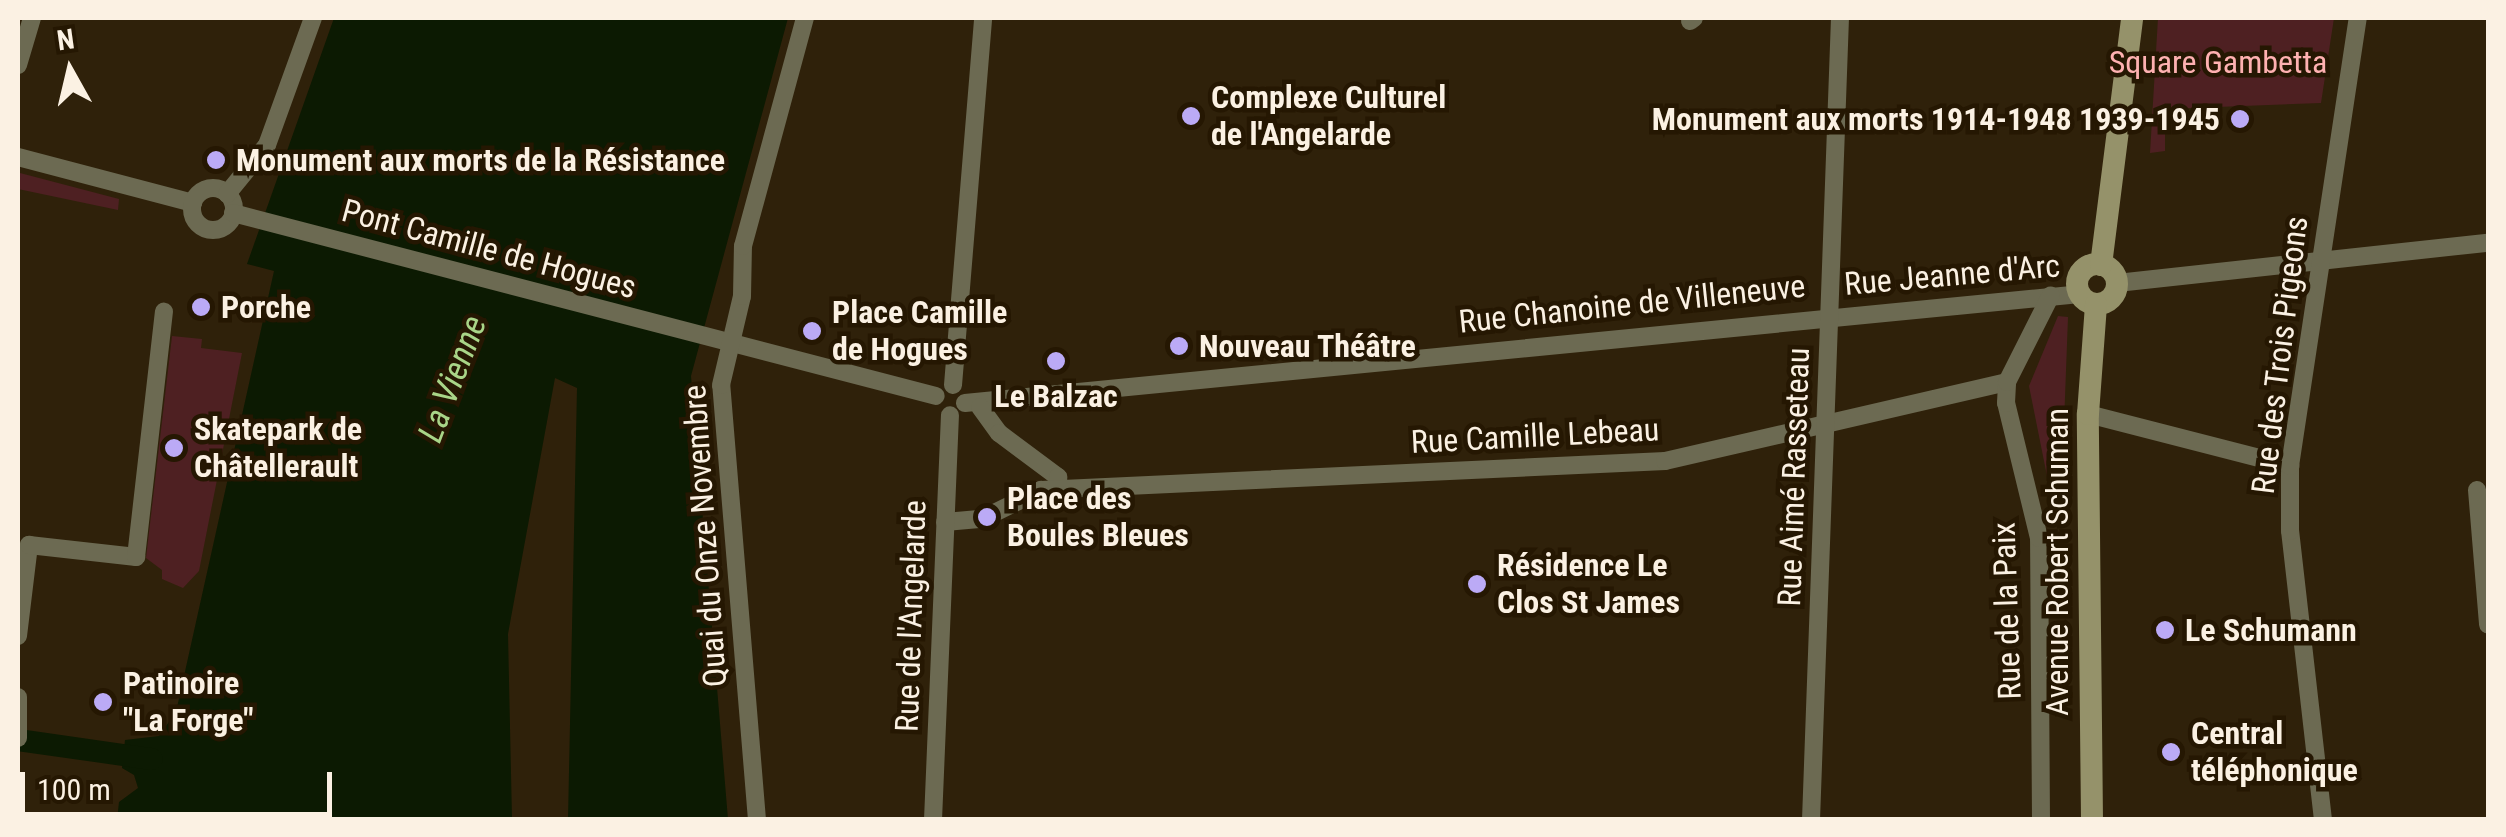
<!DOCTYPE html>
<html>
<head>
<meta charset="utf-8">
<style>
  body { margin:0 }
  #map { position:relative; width:2506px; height:837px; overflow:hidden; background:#2f210a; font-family:"Roboto Condensed",sans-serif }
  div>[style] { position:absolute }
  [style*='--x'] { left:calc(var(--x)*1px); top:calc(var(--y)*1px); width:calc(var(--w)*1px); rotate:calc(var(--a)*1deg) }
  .green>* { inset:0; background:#4e2022 }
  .water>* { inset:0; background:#0c1a02 }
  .canal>* { height:22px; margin:-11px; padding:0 11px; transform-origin:11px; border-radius:11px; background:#0c1a02 }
  .street>* { height:18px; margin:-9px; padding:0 9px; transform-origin:9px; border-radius:9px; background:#6c6a52 }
  .street>.ring { margin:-9px; padding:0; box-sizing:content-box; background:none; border:18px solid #6c6a52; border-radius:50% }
  .secondary>* { height:22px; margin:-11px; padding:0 11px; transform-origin:11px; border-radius:11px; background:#95926a }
  .secondary>.ring { margin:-11px; padding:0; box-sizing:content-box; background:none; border:22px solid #95926a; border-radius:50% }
  .dots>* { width:28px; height:28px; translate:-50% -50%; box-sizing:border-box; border:5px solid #251702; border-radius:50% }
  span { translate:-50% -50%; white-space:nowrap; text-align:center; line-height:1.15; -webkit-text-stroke:9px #251702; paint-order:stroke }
  .park-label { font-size:32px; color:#feb1b1 }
  .poi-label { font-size:32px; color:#fbf1e3; font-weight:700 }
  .left { translate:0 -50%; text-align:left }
  .right { translate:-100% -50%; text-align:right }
  .street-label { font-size:32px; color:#fbf1e3 }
  .water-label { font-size:35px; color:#a9d588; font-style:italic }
  .frame { position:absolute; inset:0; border:20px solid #fbf1e3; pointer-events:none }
  .north { position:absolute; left:20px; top:20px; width:100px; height:100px; -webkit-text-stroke:8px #251702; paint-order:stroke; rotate:352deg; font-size:28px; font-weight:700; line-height:40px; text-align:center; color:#fbf1e3 }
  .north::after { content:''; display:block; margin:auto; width:35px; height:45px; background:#fbf1e3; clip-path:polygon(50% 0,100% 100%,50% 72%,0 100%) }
  .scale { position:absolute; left:20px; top:772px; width:312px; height:45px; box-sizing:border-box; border:5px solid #fbf1e3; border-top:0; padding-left:12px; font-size:30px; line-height:35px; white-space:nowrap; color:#fbf1e3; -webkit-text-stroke:8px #251702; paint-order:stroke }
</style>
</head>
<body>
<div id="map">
  <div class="green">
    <div style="clip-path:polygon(2158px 18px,2334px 18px,2321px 103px,2165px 109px,2165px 151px,2150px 153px)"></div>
    <div style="clip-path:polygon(20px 173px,119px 199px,118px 210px,18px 189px)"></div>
    <div style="clip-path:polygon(2058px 316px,2068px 317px,2061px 504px,2053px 506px,2029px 386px)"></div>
    <div style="clip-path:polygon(172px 336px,202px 339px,201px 348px,242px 353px,199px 571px,183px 588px,162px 579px,162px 570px,146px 558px)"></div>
  </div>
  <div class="water">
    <div style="clip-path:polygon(334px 18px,788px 18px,691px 376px,728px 819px,568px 819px,577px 388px,555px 378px,508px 634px,512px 819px,117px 820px,119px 802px,138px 788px,134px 775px,122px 768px,125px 740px,159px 736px,176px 712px,274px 271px,247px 264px)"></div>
  </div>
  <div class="canal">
    <div style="--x:18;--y:740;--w:135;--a:8.1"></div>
  </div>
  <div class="street">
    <div style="--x:1690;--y:21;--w:5;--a:-37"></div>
    <div style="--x:18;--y:65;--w:49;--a:-73.4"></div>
    <div style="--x:18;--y:157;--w:181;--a:14.7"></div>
    <div class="ring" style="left:192px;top:188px;width:24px;height:24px"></div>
    <div style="--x:227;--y:194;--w:63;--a:-50.8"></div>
    <div style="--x:267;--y:145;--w:135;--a:-70.1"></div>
    <div style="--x:233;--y:213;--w:726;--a:14.59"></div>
    <div style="--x:2117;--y:283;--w:373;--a:-6.2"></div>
    <div style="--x:953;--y:385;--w:368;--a:-85.3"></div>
    <div style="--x:965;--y:403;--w:1120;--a:-5.58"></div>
    <div style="--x:980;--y:407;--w:32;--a:54"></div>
    <div style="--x:999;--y:433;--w:74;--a:36.7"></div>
    <div style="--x:1058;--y:477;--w:13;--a:86"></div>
    <div style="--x:2088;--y:414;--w:209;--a:14.4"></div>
    <div style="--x:2477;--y:490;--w:135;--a:85.3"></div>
    <div style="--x:945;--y:522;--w:37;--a:-5"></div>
    <div style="--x:982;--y:519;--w:66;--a:-26.2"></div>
    <div style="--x:1041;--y:490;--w:625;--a:-2.66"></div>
    <div style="--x:1665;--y:461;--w:351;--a:-13"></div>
    <div style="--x:18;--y:636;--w:92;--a:-83.1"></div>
    <div style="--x:29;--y:545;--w:108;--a:6.4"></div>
    <div style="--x:136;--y:557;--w:247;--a:-83.5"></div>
    <div style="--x:18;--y:697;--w:41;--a:90"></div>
    <div style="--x:757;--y:820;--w:436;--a:-94.7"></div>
    <div style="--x:721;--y:385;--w:91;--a:-76.7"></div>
    <div style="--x:742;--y:296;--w:50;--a:-88.9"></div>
    <div style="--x:743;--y:246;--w:236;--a:-74.8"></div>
    <div style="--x:933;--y:820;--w:405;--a:-87.6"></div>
    <div style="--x:1811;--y:820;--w:803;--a:-87.93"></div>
    <div style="--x:2041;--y:820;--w:282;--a:-90.4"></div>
    <div style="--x:2039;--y:538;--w:139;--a:-103.7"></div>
    <div style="--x:2006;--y:403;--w:21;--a:-87"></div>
    <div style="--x:2007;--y:382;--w:97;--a:-63.2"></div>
    <div style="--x:2323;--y:820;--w:291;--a:-96.5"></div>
    <div style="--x:2290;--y:531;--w:65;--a:-90"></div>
    <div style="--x:2290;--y:466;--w:453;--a:-81.4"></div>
  </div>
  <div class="secondary">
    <div class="ring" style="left:2077px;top:264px;width:18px;height:18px"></div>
    <div style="--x:2101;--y:265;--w:249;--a:-82.8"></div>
    <div style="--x:2092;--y:820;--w:406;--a:-90.6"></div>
    <div style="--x:2088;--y:414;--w:110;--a:-85.8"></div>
  </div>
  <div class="dots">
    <div style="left:1191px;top:116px;background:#bbaaf6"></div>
    <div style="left:2240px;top:119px;background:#bbaaf6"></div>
    <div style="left:216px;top:160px;background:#bbaaf6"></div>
    <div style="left:201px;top:307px;background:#bbaaf6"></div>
    <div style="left:812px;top:331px;background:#bbaaf6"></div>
    <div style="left:1179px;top:346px;background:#bbaaf6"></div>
    <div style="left:1056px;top:361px;background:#bbaaf6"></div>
    <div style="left:174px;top:448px;background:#bbaaf6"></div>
    <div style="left:987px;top:517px;background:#bbaaf6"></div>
    <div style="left:1477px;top:584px;background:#bbaaf6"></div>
    <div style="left:2165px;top:630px;background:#bbaaf6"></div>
    <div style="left:103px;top:702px;background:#bbaaf6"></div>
    <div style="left:2171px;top:752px;background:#bbaaf6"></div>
  </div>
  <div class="park-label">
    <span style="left:2218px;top:62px">Square Gambetta</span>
  </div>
  <div class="poi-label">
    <span class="left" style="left:1211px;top:116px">Complexe Culturel<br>de l'Angelarde</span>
    <span class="right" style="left:2220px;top:119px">Monument aux morts 1914-1948 1939-1945</span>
    <span class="left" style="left:236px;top:160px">Monument aux morts de la Résistance</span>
    <span class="left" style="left:221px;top:307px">Porche</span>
    <span class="left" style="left:832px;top:331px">Place Camille<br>de Hogues</span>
    <span class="left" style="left:1199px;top:346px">Nouveau Théâtre</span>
    <span style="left:1056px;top:396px">Le Balzac</span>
    <span class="left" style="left:194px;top:448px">Skatepark de<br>Châtellerault</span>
    <span class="left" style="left:1007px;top:517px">Place des<br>Boules Bleues</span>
    <span class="left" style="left:1497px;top:584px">Résidence Le<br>Clos St James</span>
    <span class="left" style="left:2185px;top:630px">Le Schumann</span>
    <span class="left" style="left:123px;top:702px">Patinoire<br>"La Forge"</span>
    <span class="left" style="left:2191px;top:752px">Central<br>téléphonique</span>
  </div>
  <div class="street-label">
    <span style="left:489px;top:249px;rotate:15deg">Pont Camille de Hogues</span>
    <span style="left:1952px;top:275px;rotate:-5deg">Rue Jeanne d'Arc</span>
    <span style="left:1632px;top:304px;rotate:-6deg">Rue Chanoine de Villeneuve</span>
    <span style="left:2280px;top:355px;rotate:-83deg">Rue des Trois Pigeons</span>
    <span style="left:1535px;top:436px;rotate:-3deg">Rue Camille Lebeau</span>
    <span style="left:1794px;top:477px;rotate:-88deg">Rue Aimé Rasseteau</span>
    <span style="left:705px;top:536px;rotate:-94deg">Quai du Onze Novembre</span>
    <span style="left:2057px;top:562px;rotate:-90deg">Avenue Robert Schuman</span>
    <span style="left:2007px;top:611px;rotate:-92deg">Rue de la Paix</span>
    <span style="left:911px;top:616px;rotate:-88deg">Rue de l'Angelarde</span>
  </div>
  <div class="water-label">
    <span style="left:453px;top:379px;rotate:-69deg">La Vienne</span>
  </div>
  <div class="frame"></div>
  <div class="north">N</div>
  <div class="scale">100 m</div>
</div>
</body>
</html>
